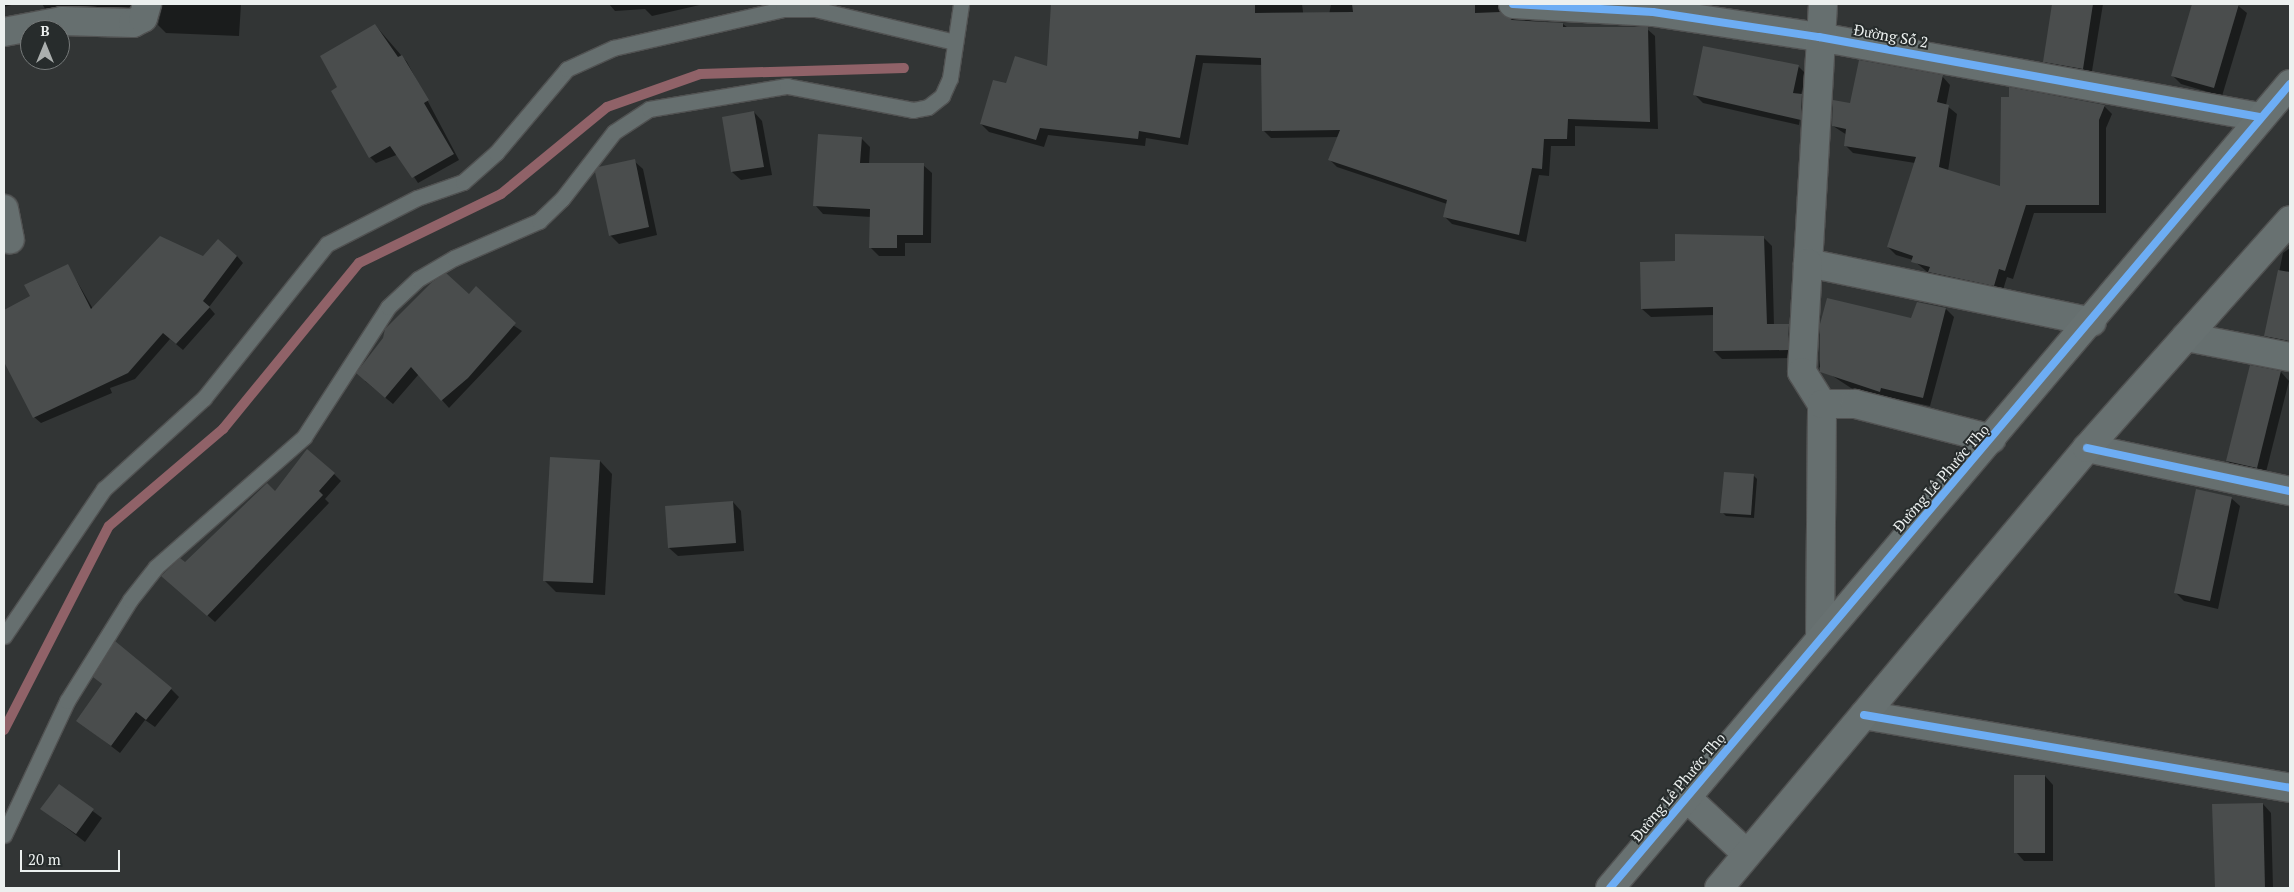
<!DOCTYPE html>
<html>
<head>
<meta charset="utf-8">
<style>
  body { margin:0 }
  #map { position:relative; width:2294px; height:892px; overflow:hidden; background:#323535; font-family:"PT Serif",serif }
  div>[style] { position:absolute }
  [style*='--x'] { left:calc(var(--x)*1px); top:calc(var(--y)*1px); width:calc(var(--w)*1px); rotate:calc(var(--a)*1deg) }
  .shadow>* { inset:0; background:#0007 }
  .stream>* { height:10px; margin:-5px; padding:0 5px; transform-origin:5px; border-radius:5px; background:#906268 }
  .building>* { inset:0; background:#4a4d4d }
  .roads { filter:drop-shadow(1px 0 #515252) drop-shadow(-1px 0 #515252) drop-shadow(0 1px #515252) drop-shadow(0 -1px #515252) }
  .lane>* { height:15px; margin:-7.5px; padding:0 7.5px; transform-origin:7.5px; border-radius:7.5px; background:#666f6f }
  .street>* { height:28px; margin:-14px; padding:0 14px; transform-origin:14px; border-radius:14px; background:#666f6f }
  .secondary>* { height:28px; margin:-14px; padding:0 14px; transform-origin:14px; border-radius:14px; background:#687171 }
  .cycleway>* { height:8px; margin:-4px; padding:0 4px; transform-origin:4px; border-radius:4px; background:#6dadf4 }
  span { translate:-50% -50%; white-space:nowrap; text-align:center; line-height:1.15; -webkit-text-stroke:4px #272c2c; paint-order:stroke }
  .street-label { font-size:15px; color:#ecf0ef }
  .frame { position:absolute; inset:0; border:5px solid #ecf0ef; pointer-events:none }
  .north { position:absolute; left:20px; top:20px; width:50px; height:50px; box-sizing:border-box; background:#272c2c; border:1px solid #767a7a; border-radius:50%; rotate:0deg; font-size:14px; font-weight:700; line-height:20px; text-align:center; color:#ecf0ef }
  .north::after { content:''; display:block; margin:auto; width:18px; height:22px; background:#abafae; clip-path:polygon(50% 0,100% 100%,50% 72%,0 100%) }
  .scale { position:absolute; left:20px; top:850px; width:100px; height:22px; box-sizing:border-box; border:2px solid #ecf0ef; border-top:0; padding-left:6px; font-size:15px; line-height:18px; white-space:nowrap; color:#ecf0ef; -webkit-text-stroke:4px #272c2c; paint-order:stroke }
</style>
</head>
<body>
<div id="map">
  <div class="shadow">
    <div style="clip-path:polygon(4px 4px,15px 4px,4px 7px)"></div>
    <div style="clip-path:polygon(42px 4px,143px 4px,138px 15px,50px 16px)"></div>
    <div style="clip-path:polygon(163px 4px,241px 4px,239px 36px,166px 33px,158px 25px)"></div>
    <div style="clip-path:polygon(704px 4px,652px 16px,645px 9px,615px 11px,609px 4px)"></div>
    <div style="clip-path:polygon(1052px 4px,1206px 8px,1206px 4px,1302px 4px,1314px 98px,1331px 4px,1507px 4px,1508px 18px,1563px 24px,1568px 28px,1647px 29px,1655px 36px,1658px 129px,1575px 126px,1575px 146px,1551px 146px,1549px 176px,1539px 175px,1526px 242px,1452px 224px,1444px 216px,1447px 204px,1337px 167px,1330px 160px,1339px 137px,1271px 138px,1263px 130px,1262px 65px,1203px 63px,1188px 145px,1146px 138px,1145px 146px,1048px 135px,1044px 147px,989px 132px,981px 124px,1007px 85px,1048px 67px)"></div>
    <div style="clip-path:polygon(2053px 4px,2103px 4px,2091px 77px,2053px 70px,2044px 61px)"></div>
    <div style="clip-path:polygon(2194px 4px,2236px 4px,2247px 13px,2222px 96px,2181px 84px,2172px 75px)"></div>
    <div style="clip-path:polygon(375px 25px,407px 62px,459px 160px,418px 183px,399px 154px,376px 163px,370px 157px,339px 87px)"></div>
    <div style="clip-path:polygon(1798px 66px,1806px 74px,1801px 95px,1810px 103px,1808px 127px,1802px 125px,1803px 100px,1799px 125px,1703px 103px,1695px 95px)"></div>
    <div style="clip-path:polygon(1942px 76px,1950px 85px,1946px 105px,1957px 114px,1948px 171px,2001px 187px,2104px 106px,2112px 114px,2106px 128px,2106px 213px,2034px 213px,2013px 279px,2007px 277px,2002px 293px,1937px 280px,1913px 260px,1896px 255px,1888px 247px,1915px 163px,1853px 153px,1845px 145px,1847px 135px,1833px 126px,1851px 105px)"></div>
    <div style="clip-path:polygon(754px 112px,762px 121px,772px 175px,741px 180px,732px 172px)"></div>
    <div style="clip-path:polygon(861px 138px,870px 147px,869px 165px,923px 165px,932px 173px,931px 243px,905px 243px,905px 256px,879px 256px,870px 247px,871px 217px,823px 214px,815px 205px)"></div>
    <div style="clip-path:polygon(634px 161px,643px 169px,657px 235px,619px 244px,610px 235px)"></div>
    <div style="clip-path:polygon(1763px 237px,1772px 246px,1774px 326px,1788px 326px,1797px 334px,1795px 358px,1722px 359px,1714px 351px,1714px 315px,1651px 317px,1642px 309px)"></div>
    <div style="clip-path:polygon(2290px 248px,2290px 348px,2274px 344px,2266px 336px,2283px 253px)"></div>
    <div style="clip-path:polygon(237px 256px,243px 263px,209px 307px,215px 314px,183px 350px,170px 339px,135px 379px,110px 388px,112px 393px,41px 423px,34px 417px,4px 356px,4px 311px,32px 296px,68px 266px,93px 309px,203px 258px)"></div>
    <div style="clip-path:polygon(469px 296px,522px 331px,449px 408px,419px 374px,393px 404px,365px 381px)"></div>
    <div style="clip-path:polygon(1828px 300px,1912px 320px,1946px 309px,1954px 317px,1930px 406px,1854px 390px,1819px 367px)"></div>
    <div style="clip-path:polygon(2251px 367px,2281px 372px,2289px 381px,2265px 476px,2236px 469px,2227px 461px)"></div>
    <div style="clip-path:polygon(600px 461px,612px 474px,605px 595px,556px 592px,544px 580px)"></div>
    <div style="clip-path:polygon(334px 474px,341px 481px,325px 499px,329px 503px,215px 622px,170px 582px,275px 493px)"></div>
    <div style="clip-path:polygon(1753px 475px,1757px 479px,1754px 518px,1726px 516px,1722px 512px)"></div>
    <div style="clip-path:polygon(2231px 498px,2240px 506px,2218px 609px,2184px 601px,2176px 593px)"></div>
    <div style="clip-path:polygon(733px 502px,741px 511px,744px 551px,678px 556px,669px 548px)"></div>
    <div style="clip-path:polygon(95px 677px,171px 689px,179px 697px,155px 727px,145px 720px,120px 753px,77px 720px,103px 685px)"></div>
    <div style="clip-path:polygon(2045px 776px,2053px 785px,2053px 861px,2024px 861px,2016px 852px)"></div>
    <div style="clip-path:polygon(59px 786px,102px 818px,85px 842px,42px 809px)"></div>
    <div style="clip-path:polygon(2263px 804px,2271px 813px,2273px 888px,2217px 888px,2214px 805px)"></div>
  </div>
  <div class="stream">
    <div style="--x:4;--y:730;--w:229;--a:-62.8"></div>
    <div style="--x:109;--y:526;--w:150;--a:-40.4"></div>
    <div style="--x:223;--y:429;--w:215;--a:-50.7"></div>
    <div style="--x:359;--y:263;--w:158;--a:-25.9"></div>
    <div style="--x:501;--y:194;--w:137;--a:-39.4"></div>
    <div style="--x:607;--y:107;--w:99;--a:-19.5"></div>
    <div style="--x:700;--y:74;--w:204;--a:-1.7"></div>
  </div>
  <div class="building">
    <div style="clip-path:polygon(1051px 4px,1255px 4px,1255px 13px,1353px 12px,1352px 4px,1475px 5px,1475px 13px,1500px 12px,1512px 20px,1563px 23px,1563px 27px,1648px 27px,1650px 122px,1568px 119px,1567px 139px,1544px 139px,1542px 169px,1532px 168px,1519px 235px,1443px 217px,1447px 200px,1328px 160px,1340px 130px,1262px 131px,1261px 58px,1196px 55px,1180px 138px,1139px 131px,1138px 139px,1040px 128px,1036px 140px,980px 124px,993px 80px,1006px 83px,1015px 56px,1047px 66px)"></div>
    <div style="clip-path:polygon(2052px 4px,2093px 4px,2083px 69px,2043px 62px)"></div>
    <div style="clip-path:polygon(2192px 4px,2239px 4px,2214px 88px,2171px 76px)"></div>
    <div style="clip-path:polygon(375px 24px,398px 57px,402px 55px,429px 100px,424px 103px,454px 154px,412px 178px,390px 146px,369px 158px,331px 91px,337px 87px,320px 56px)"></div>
    <div style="clip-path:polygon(1703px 46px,1799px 65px,1793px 93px,1802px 94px,1801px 120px,1693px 95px)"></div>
    <div style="clip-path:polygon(1859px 60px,1943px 75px,1937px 102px,1949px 105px,1939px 167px,2000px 186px,2001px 97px,2009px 97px,2009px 87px,2105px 105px,2099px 120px,2099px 205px,2026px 205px,2005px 271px,1999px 269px,1994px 286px,1928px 272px,1930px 267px,1911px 262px,1913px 256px,1887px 247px,1916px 157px,1844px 146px,1846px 129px,1832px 126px,1833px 100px,1850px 103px)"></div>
    <div style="clip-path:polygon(754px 111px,764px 167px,731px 172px,722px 117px)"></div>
    <div style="clip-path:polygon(818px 134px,862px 137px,860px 163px,924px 163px,923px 235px,897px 235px,897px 248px,869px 248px,870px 209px,813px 206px)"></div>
    <div style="clip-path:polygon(635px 159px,649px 227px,609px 236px,595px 172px,598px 167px)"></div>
    <div style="clip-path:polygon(1675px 234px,1764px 236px,1767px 324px,1789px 324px,1788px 350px,1713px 351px,1713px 307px,1641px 309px,1640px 262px,1675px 261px)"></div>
    <div style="clip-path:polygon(160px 236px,203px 256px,218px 239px,237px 256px,203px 301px,210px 307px,176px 344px,163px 333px,128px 373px,33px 418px,4px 362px,4px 310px,30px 296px,24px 285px,68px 264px,91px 309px)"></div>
    <div style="clip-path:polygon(2278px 270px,2290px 272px,2289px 341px,2264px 336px)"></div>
    <div style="clip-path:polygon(446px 273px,469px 294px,476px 286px,516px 323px,468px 378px,441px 401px,411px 367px,385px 398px,356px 373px,383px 338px,385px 329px,432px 282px)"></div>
    <div style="clip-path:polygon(1827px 298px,1911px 318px,1917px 302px,1946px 308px,1923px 398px,1881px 388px,1880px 392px,1820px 372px,1820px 324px)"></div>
    <div style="clip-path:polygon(2250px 365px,2281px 371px,2257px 468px,2226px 461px)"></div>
    <div style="clip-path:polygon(307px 449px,335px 473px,319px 491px,323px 495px,207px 616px,161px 576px,180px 558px,185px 562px,267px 483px,275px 491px)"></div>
    <div style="clip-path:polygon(550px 457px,600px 460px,593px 583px,543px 581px)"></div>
    <div style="clip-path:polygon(1724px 472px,1754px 474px,1751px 515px,1720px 513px)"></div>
    <div style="clip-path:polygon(2196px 489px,2232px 497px,2210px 601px,2174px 593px)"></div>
    <div style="clip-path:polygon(733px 501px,736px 543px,668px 548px,665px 506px)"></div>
    <div style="clip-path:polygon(115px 641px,172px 688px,146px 720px,136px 712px,111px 746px,76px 721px,102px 684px,93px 677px)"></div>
    <div style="clip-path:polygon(2014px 775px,2045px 775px,2045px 853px,2014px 853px)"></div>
    <div style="clip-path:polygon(59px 784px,94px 809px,76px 834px,40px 809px)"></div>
    <div style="clip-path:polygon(2263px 803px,2265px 888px,2215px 888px,2212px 804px)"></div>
  </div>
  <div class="roads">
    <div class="lane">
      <div style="--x:4;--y:636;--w:178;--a:-55.8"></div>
      <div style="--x:104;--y:489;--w:135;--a:-42.3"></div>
      <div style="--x:204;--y:398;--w:197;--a:-51.4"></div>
      <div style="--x:327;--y:244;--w:101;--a:-27.1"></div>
      <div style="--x:417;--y:198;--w:49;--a:-19.2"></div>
      <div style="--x:463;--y:182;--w:44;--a:-41.3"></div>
      <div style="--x:496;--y:153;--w:110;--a:-49.8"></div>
      <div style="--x:567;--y:69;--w:51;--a:-24.5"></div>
      <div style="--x:613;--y:48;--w:174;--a:-12.9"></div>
      <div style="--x:783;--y:9;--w:32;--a:0"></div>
      <div style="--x:815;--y:9;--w:144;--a:13.3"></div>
      <div style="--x:4;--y:835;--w:148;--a:-64.8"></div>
      <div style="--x:67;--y:701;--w:119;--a:-58"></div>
      <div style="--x:130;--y:600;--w:42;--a:-51.8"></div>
      <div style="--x:156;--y:567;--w:197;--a:-41.3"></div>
      <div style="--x:304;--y:437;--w:155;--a:-57.1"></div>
      <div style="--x:388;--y:307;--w:41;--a:-43"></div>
      <div style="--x:418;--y:279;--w:42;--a:-30.3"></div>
      <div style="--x:454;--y:258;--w:93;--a:-23.5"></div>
      <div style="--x:539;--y:221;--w:32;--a:-44"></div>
      <div style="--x:562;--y:199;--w:85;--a:-52.2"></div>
      <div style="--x:614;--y:132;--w:42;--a:-33.3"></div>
      <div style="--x:649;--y:109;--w:140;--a:-9.5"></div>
      <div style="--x:787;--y:86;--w:128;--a:10.8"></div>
      <div style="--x:913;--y:110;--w:15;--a:-11"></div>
      <div style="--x:928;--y:107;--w:18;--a:-38"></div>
      <div style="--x:942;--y:96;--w:20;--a:-66"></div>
      <div style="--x:950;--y:78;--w:75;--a:-81.5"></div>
    </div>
    <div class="street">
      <div style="--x:1513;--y:4;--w:140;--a:3.3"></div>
      <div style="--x:1653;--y:12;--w:168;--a:8.6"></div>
      <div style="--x:1819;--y:37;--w:449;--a:10.3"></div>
      <div style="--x:1823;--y:4;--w:259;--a:93.3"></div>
      <div style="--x:1808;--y:263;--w:290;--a:11.7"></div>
      <div style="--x:4;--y:32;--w:59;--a:-10.7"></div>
      <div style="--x:62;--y:21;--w:71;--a:1.6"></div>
      <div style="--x:133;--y:23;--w:11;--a:-27"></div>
      <div style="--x:143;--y:18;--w:15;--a:-74"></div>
      <div style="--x:4;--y:209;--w:31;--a:79"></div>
      <div style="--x:1808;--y:263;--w:109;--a:93.2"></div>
      <div style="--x:1802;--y:372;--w:38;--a:58"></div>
      <div style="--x:2186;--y:337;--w:106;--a:10.9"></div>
      <div style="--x:2087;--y:448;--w:208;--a:12"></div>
      <div style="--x:1820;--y:639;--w:235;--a:-89.5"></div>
      <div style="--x:1822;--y:404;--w:33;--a:0"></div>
      <div style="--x:1855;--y:404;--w:141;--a:14.3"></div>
      <div style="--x:1864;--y:715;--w:432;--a:9.7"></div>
    </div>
    <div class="secondary">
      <div style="--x:1687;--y:798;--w:82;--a:43"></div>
      <div style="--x:1610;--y:888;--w:1053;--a:-49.78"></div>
      <div style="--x:1719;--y:888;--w:574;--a:-50.09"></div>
      <div style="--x:2087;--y:448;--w:305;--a:-48.3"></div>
    </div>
  </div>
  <div class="cycleway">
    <div style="--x:1513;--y:4;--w:140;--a:3.3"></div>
    <div style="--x:1653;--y:12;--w:168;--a:8.6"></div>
    <div style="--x:1819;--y:37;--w:449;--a:10.3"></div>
    <div style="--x:2087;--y:448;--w:208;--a:12"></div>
    <div style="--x:1864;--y:715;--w:432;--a:9.7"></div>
    <div style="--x:1610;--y:888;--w:1053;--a:-49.78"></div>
  </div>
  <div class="street-label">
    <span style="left:1891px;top:36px;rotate:10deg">Đường Số 2</span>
    <span style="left:1941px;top:478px;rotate:-49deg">Đường Lê Phước Thọ</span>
    <span style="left:1678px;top:787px;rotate:-50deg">Đường Lê Phước Thọ</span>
  </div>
  <div class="frame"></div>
  <div class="north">B</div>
  <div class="scale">20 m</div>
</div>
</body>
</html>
